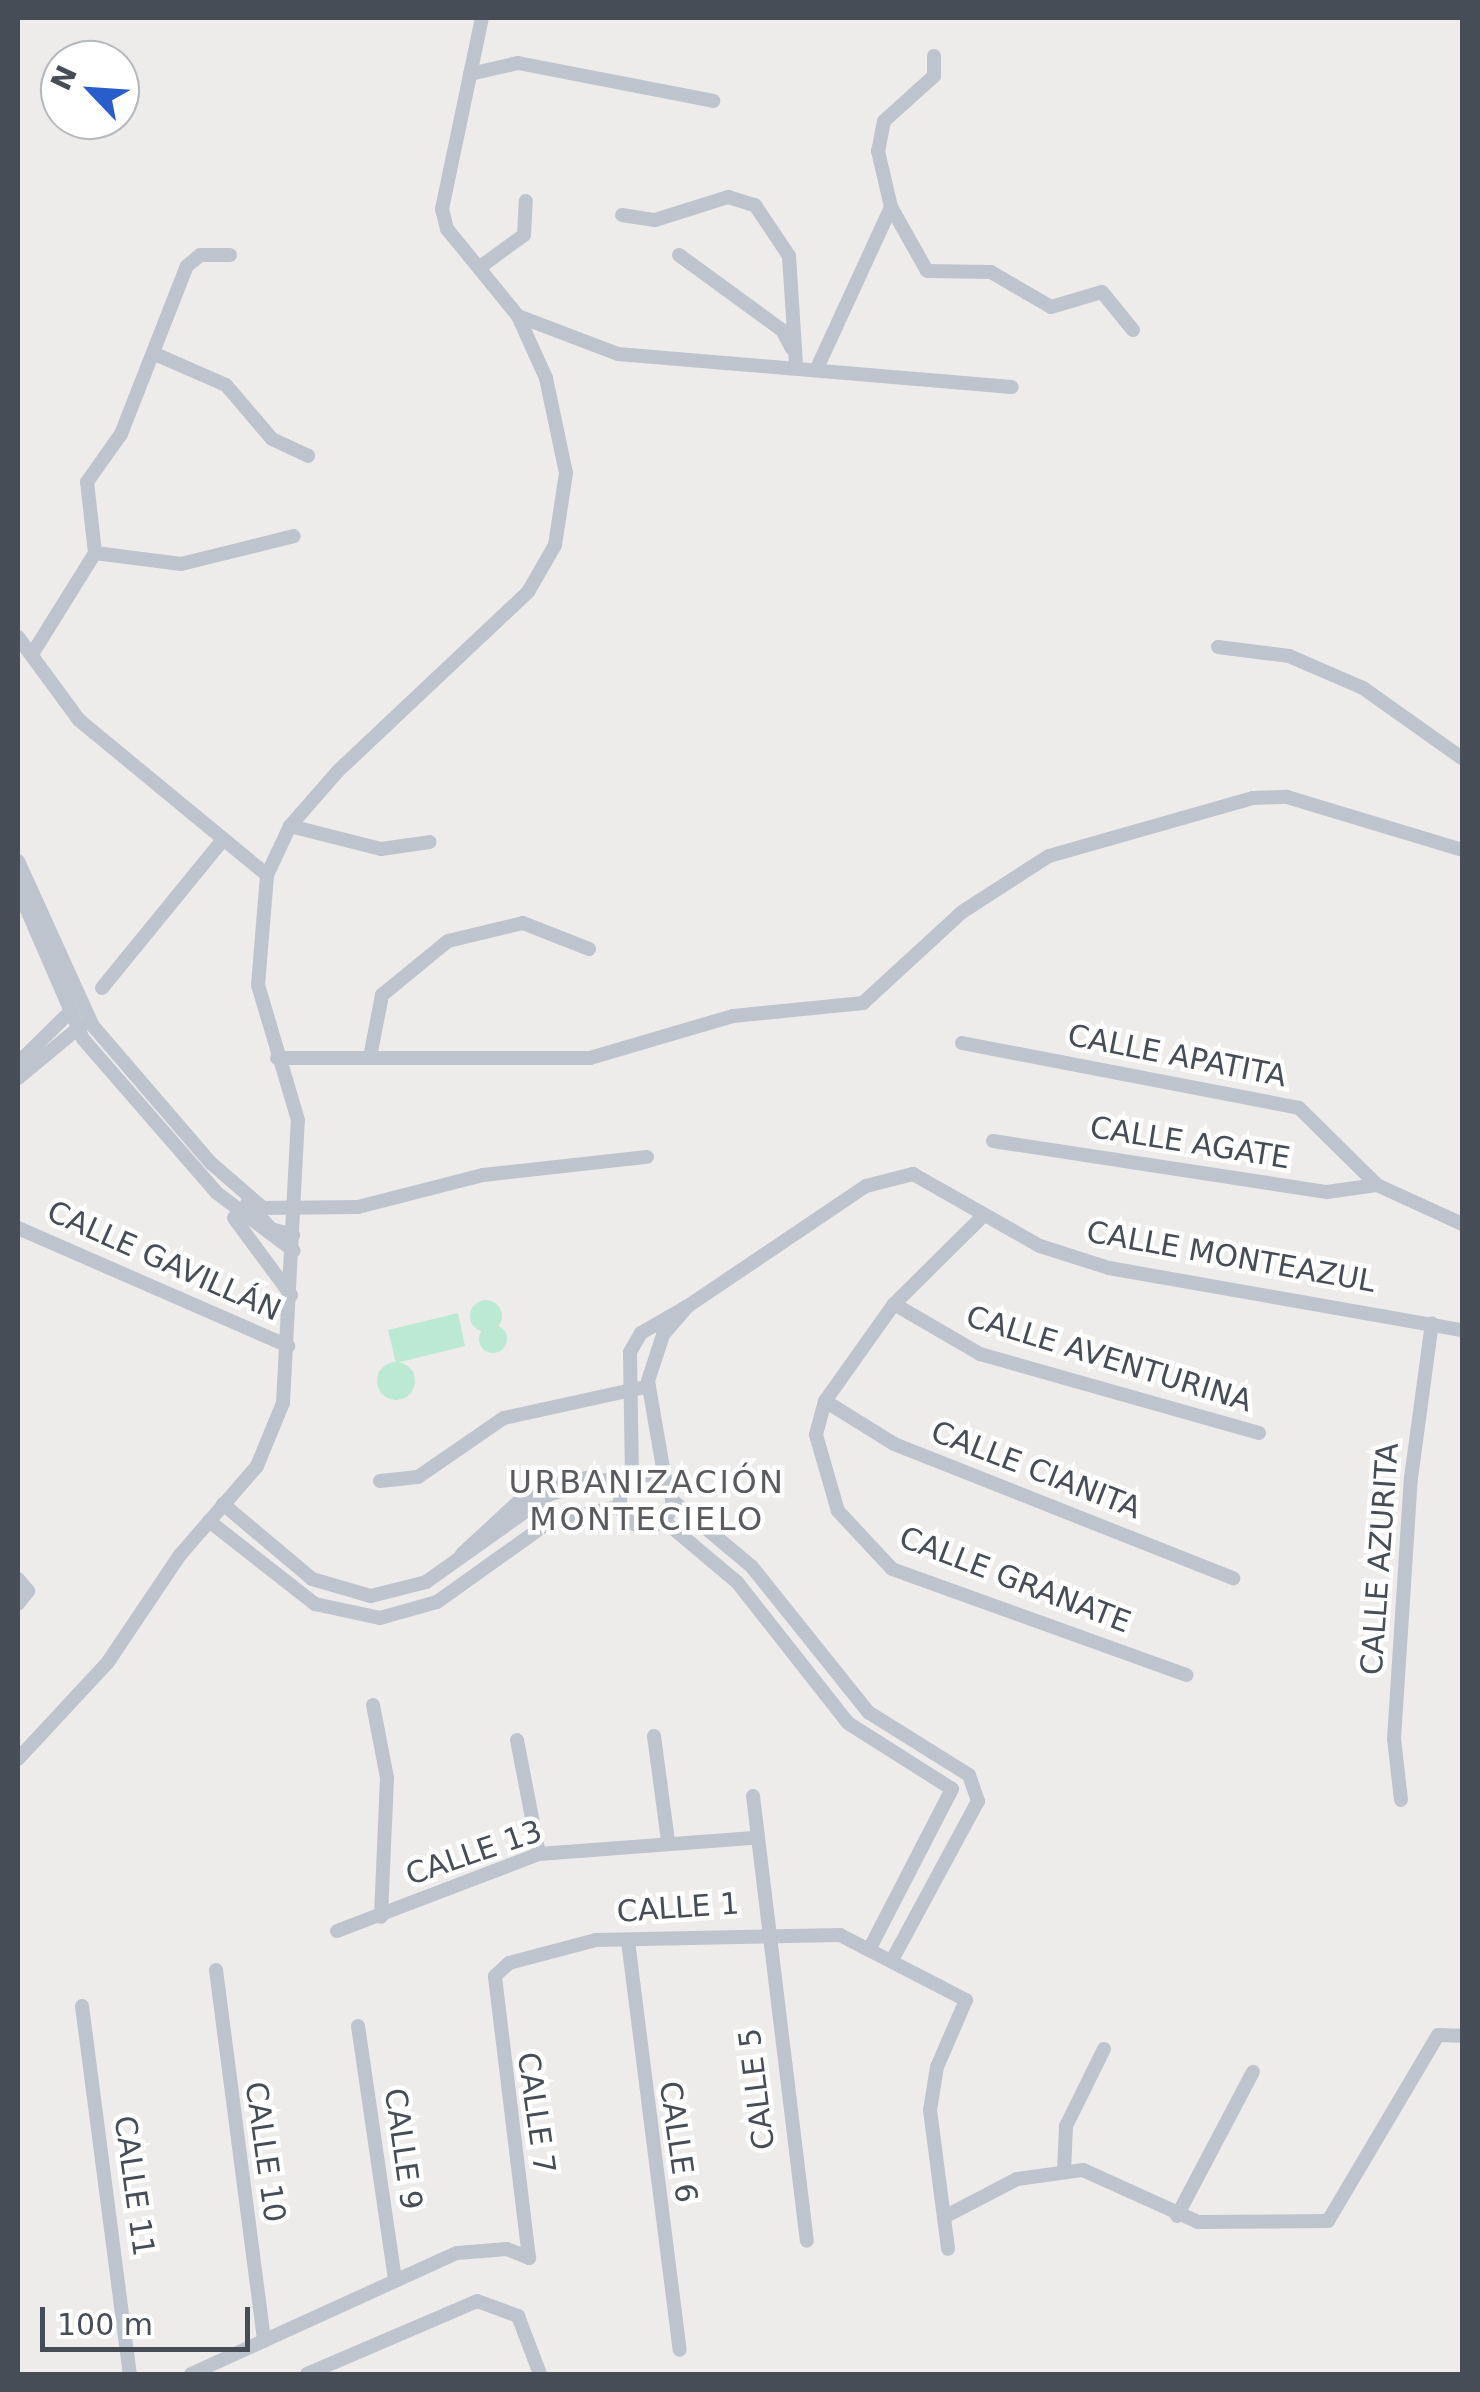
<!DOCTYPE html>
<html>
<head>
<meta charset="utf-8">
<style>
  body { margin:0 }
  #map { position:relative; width:1480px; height:2392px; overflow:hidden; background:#eeeceb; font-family:"DejaVu Sans",sans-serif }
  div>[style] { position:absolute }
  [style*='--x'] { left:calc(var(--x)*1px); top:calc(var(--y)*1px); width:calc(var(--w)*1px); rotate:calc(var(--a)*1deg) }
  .green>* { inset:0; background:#bce9d3 }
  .round { border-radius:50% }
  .minor>* { height:14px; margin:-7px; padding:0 7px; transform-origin:7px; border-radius:7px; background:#bec4cd }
  .minor>.ring { margin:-7px; padding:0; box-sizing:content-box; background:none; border:14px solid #bec4cd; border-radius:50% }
  span { translate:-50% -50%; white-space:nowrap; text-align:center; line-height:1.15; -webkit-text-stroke:9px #fff; paint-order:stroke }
  .street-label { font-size:30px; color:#464d57 }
  .neighbourhood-label { font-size:32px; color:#595b60; letter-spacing:2.5px }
  .frame { position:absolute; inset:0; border:20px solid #464d57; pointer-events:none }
  .north { position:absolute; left:40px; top:40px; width:100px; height:100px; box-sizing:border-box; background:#fff; border:2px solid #b5b8bc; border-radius:50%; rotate:295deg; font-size:28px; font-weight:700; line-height:40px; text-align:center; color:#464d57 }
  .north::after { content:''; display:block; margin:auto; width:35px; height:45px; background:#285dcb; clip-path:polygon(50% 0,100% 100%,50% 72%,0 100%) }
  .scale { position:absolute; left:40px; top:2307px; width:210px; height:45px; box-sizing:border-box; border:5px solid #464d57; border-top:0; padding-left:12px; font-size:30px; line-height:35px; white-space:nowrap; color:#464d57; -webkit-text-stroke:8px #fff; paint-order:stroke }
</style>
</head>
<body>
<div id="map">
  <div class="green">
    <div class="round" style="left:470px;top:1300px;width:32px;height:32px"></div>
    <div style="clip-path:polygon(458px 1313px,465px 1346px,396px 1363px,388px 1330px)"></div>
    <div class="round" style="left:479px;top:1325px;width:28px;height:28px"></div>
    <div class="round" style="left:377px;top:1362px;width:38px;height:38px"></div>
  </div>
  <div class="minor">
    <div style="--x:934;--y:56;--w:20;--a:90"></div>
    <div style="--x:934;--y:76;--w:67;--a:138"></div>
    <div style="--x:884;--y:121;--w:31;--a:101"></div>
    <div style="--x:878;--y:151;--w:57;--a:76.9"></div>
    <div style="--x:891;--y:207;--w:73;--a:60.6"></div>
    <div style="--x:927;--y:271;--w:64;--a:0.9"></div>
    <div style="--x:991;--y:272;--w:69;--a:30.3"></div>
    <div style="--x:1051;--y:307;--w:53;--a:-16.4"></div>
    <div style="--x:1102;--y:292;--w:49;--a:50.8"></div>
    <div style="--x:470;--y:74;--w:49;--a:-12.9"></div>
    <div style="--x:518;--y:63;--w:199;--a:11"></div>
    <div style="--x:622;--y:215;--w:33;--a:9"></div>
    <div style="--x:655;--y:220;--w:77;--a:-17.5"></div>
    <div style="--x:728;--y:197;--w:28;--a:17"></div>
    <div style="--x:755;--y:205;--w:61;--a:56.3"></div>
    <div style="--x:789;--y:256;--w:108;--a:86.3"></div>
    <div style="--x:679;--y:255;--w:127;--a:36.1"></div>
    <div style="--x:782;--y:330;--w:21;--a:62"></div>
    <div style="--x:480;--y:267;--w:54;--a:-36"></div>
    <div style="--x:524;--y:235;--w:34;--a:-87"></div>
    <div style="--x:518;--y:316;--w:107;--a:20.8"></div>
    <div style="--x:618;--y:354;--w:395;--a:4.8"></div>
    <div style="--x:155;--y:354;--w:77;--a:23.6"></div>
    <div style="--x:226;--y:385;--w:71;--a:49.6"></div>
    <div style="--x:272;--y:439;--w:40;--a:25"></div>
    <div style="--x:818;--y:366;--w:175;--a:-65.3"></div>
    <div style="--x:95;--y:553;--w:87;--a:7.3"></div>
    <div style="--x:181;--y:564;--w:116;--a:-13.9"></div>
    <div style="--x:18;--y:637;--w:103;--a:53.7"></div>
    <div style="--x:79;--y:720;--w:244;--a:39.5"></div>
    <div style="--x:1218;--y:647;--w:72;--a:7.2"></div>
    <div style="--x:1289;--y:656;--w:81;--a:23.4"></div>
    <div style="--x:1363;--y:688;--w:121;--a:35.3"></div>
    <div style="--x:34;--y:651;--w:115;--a:-58.1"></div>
    <div style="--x:95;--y:553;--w:71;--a:-96.4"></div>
    <div style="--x:87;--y:482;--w:59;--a:-54.7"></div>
    <div style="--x:121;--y:434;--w:180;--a:-68.6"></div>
    <div style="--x:187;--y:266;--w:17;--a:-40"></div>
    <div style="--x:200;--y:255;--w:30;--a:0"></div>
    <div style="--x:290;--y:826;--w:94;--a:14.2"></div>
    <div style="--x:381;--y:849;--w:49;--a:-8.1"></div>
    <div style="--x:18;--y:861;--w:181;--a:65.6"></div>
    <div style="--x:93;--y:1026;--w:181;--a:49.3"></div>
    <div style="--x:211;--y:1163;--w:69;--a:40.9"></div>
    <div style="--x:263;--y:1208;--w:95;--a:-0.6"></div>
    <div style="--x:358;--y:1207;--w:129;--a:-14.4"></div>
    <div style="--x:483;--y:1175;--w:165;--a:-6.3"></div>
    <div style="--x:18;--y:889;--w:163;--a:66.6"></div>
    <div style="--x:83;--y:1039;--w:204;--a:49"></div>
    <div style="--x:217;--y:1193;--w:96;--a:37"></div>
    <div style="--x:102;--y:988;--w:190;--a:-50.8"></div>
    <div style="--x:962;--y:1043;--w:343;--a:10.9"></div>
    <div style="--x:1299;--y:1108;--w:110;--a:44.6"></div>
    <div style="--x:1377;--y:1185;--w:94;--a:24.6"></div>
    <div style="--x:370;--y:1057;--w:63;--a:-79"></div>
    <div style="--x:382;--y:995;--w:85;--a:-39.3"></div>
    <div style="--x:448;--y:941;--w:77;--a:-13.5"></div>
    <div style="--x:523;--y:923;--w:71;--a:21.5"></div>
    <div style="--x:277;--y:1058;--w:313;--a:0"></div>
    <div style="--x:590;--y:1058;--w:149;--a:-16.4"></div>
    <div style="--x:733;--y:1016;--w:131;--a:-5.7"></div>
    <div style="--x:863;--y:1003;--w:134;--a:-42.6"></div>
    <div style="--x:962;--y:912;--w:103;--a:-32.8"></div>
    <div style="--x:1049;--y:856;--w:212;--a:-15.9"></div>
    <div style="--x:1253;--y:798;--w:34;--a:-2"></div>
    <div style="--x:1287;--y:797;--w:183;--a:16.8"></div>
    <div style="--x:18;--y:1063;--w:74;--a:-44.5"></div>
    <div style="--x:18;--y:1078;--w:83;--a:-39.6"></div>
    <div style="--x:993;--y:1141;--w:338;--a:8.7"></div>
    <div style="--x:1327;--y:1192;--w:50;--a:-8"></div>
    <div style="--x:247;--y:1203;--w:35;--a:47"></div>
    <div style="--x:271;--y:1229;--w:23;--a:15"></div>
    <div style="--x:982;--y:1217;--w:124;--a:135.3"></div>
    <div style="--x:894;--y:1304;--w:119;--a:125.4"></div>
    <div style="--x:825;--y:1401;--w:35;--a:105"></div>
    <div style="--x:816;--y:1435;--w:79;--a:73.9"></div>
    <div style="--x:838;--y:1511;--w:79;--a:47"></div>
    <div style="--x:892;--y:1569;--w:313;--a:19.8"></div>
    <div style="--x:234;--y:1218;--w:96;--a:53.5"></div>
    <div style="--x:18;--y:1228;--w:295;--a:23.6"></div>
    <div style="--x:894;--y:1304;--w:99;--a:30.2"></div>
    <div style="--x:980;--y:1354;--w:290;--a:15.8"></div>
    <div style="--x:688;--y:1306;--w:215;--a:-34"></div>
    <div style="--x:866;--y:1186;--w:49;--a:-14.3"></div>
    <div style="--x:913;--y:1174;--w:146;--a:29.6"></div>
    <div style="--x:1040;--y:1246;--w:72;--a:17.7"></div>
    <div style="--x:1109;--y:1268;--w:358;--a:10"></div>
    <div style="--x:825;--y:1401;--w:81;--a:31.9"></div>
    <div style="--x:894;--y:1444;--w:365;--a:21.6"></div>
    <div class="ring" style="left:620px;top:1475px;width:38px;height:38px"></div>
    <div style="--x:632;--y:1480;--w:128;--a:-90.9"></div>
    <div style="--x:630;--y:1352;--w:22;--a:-60"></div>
    <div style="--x:641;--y:1333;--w:54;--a:-29.9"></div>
    <div style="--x:688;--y:1306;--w:38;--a:131"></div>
    <div style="--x:663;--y:1335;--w:48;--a:108.1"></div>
    <div style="--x:648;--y:1381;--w:106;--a:80.2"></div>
    <div style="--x:380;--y:1481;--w:38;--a:-6"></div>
    <div style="--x:418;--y:1477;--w:104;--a:-34.5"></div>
    <div style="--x:504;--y:1418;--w:148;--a:-12.4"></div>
    <div style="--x:672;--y:1500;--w:104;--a:39.9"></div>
    <div style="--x:752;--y:1567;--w:186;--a:51.3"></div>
    <div style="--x:868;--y:1712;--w:119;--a:32"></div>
    <div style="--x:969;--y:1775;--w:28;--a:71"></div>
    <div style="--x:978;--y:1801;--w:179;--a:118.4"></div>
    <div style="--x:223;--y:1504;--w:116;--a:40.1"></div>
    <div style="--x:312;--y:1579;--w:61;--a:16.1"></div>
    <div style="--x:371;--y:1596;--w:57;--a:-14.3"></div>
    <div style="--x:426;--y:1582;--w:152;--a:-35.4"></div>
    <div style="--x:550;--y:1494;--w:58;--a:-14"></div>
    <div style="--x:606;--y:1480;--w:21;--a:14"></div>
    <div style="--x:663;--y:1520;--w:97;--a:40"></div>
    <div style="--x:737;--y:1582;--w:179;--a:51.8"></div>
    <div style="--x:848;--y:1723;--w:123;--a:32.4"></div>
    <div style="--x:952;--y:1789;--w:177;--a:117.3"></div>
    <div style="--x:209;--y:1521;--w:135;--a:38.1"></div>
    <div style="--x:315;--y:1604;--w:66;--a:12.2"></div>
    <div style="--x:380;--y:1618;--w:59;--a:-15.7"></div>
    <div style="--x:437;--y:1602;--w:138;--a:-35.5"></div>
    <div style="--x:549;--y:1522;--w:74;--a:-12.5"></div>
    <div style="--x:462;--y:1554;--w:94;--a:-42.8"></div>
    <div style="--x:531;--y:1490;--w:61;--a:-12.2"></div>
    <div style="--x:18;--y:1579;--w:16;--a:50"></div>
    <div style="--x:28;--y:1591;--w:16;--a:128"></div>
    <div style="--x:373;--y:1705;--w:74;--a:79.1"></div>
    <div style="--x:387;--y:1778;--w:139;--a:92.5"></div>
    <div style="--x:654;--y:1736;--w:106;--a:82.4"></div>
    <div style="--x:517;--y:1740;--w:116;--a:79.1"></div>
    <div style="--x:18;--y:1759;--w:132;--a:-47.1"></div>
    <div style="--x:108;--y:1662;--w:129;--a:-56.1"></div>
    <div style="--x:180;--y:1555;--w:118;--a:-49.1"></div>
    <div style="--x:257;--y:1466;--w:68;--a:-67.6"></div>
    <div style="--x:283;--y:1403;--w:283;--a:-87"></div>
    <div style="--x:298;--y:1120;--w:141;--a:-106.5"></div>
    <div style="--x:258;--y:985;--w:110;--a:-85.3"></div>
    <div style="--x:267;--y:875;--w:54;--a:-64.9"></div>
    <div style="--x:290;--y:826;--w:73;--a:-48.9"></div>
    <div style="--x:338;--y:771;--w:261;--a:-43.3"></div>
    <div style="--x:528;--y:592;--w:54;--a:-60.1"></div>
    <div style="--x:555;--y:545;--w:73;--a:-81.3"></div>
    <div style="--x:566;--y:473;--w:97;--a:-101.9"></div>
    <div style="--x:546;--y:378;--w:68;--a:-114.3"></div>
    <div style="--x:518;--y:316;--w:112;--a:-129.2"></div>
    <div style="--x:447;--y:229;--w:21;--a:-104"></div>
    <div style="--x:442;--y:209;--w:195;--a:-78.2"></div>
    <div style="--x:753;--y:1796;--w:448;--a:83.1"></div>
    <div style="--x:1401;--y:1800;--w:61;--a:-96.5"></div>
    <div style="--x:1394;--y:1739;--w:262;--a:-86.3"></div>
    <div style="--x:1411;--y:1478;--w:156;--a:-82.3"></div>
    <div style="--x:337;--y:1931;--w:216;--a:-20.9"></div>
    <div style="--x:539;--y:1854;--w:215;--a:-4.3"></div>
    <div style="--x:628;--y:1941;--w:412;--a:82.8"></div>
    <div style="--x:216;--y:1970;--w:374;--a:82.6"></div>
    <div style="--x:82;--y:2006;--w:371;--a:82.6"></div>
    <div style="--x:358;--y:2026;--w:257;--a:81.7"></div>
    <div style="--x:1064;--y:2172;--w:46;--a:-87.5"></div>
    <div style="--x:1066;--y:2126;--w:86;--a:-63.7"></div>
    <div style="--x:946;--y:2216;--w:80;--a:-27.5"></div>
    <div style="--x:1017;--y:2179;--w:67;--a:-7.8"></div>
    <div style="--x:1083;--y:2170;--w:126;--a:24.3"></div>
    <div style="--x:1198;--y:2222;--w:130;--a:-0.4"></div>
    <div style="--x:1328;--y:2221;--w:216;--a:-59.4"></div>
    <div style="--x:1438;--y:2035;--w:24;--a:2"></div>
    <div style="--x:1177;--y:2216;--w:163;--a:-62.2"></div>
    <div style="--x:191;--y:2374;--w:292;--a:-24.5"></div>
    <div style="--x:457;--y:2253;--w:50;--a:-4.6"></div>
    <div style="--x:507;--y:2249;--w:24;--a:22"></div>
    <div style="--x:529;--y:2258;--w:284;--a:-96.9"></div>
    <div style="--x:495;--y:1976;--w:19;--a:-43"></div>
    <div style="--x:509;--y:1963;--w:90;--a:-14.8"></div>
    <div style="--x:596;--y:1940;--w:244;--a:-1.2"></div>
    <div style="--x:840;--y:1935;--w:142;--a:27.3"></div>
    <div style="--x:966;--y:2000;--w:73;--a:113.4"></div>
    <div style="--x:937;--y:2067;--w:44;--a:99.2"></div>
    <div style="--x:930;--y:2110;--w:140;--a:82.6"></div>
    <div style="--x:307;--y:2374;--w:185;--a:-23.2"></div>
    <div style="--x:477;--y:2301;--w:44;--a:20.1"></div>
    <div style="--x:518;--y:2316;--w:62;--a:69.2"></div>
  </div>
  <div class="street-label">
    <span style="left:1177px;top:1056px;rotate:11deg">CALLE APATITA</span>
    <span style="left:1190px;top:1143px;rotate:9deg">CALLE AGATE</span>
    <span style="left:1231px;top:1257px;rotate:10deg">CALLE MONTEAZUL</span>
    <span style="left:164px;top:1261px;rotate:24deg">CALLE GAVILLÁN</span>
    <span style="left:1109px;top:1359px;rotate:17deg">CALLE AVENTURINA</span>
    <span style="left:1036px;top:1470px;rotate:21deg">CALLE CIANITA</span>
    <span style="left:1380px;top:1559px;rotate:-86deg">CALLE AZURITA</span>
    <span style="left:1015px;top:1580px;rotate:21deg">CALLE GRANATE</span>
    <span style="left:474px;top:1853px;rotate:-19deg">CALLE 13</span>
    <span style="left:678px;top:1908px;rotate:-4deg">CALLE 1</span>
    <span style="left:757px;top:2089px;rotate:-97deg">CALLE 5</span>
    <span style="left:536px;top:2113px;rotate:82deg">CALLE 7</span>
    <span style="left:678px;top:2142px;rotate:82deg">CALLE 6</span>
    <span style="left:403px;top:2149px;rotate:82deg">CALLE 9</span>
    <span style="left:265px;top:2152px;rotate:82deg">CALLE 10</span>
    <span style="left:134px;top:2186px;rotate:82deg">CALLE 11</span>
  </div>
  <div class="neighbourhood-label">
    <span style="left:647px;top:1501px">URBANIZACIÓN<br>MONTECIELO</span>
  </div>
  <div class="frame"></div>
  <div class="north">N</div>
  <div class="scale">100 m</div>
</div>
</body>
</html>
